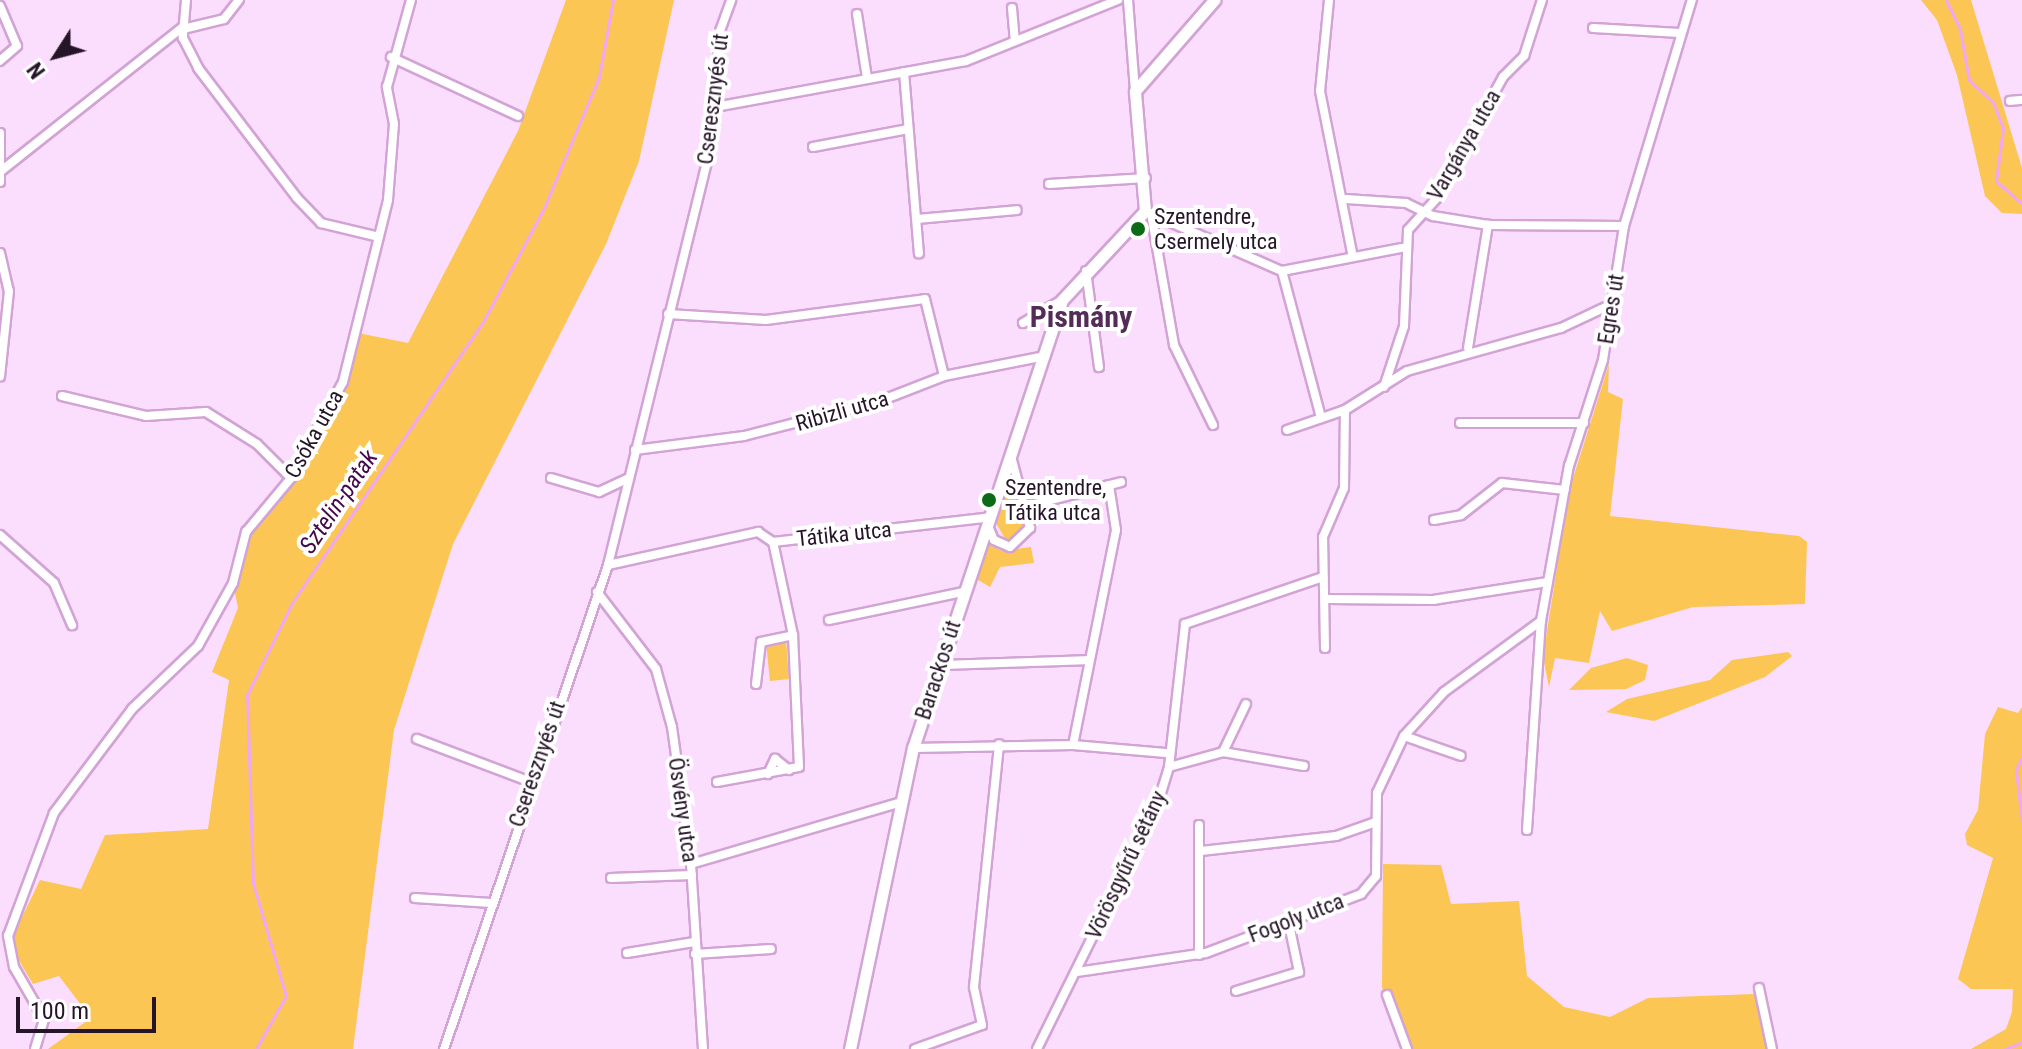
<!DOCTYPE html>
<html>
<head>
<meta charset="utf-8">
<style>
  body { margin:0 }
  #map { position:relative; width:2022px; height:1049px; overflow:hidden; background:#fbddfd; font-family:"Roboto Condensed",sans-serif }
  div>[style] { position:absolute }
  [style*='--x'] { left:calc(var(--x)*1px); top:calc(var(--y)*1px); width:calc(var(--w)*1px); rotate:calc(var(--a)*1deg) }
  .green>* { inset:0; background:#fbc653 }
  .stream>* { height:3px; margin:-1.5px; padding:0 1.5px; transform-origin:1.5px; border-radius:1.5px; background:#f0a7f7 }
  .roads { filter:drop-shadow(2px 0 #d2a3d5) drop-shadow(-2px 0 #d2a3d5) drop-shadow(0 2px #d2a3d5) drop-shadow(0 -2px #d2a3d5) }
  .street>* { height:8px; margin:-4px; padding:0 4px; transform-origin:4px; border-radius:4px; background:#fff }
  .secondary>* { height:11px; margin:-5.5px; padding:0 5.5px; transform-origin:5.5px; border-radius:5.5px; background:#fff }
  .dots>* { width:22px; height:22px; translate:-50% -50%; box-sizing:border-box; border:4px solid #fff; border-radius:50% }
  span { translate:-50% -50%; white-space:nowrap; text-align:center; line-height:1.15; -webkit-text-stroke:8px #fff; paint-order:stroke }
  .street-label { font-size:22px; color:#261528 }
  .poi-label { font-size:22px; color:#261528 }
  .left { translate:0 -50%; text-align:left }
  .water-label { font-size:24px; color:#44094a; font-style:italic }
  .district-label { font-size:30px; color:#542c58; font-weight:700 }
  .north { position:absolute; left:16px; top:16px; width:80px; height:80px; -webkit-text-stroke:6px #fff; paint-order:stroke; rotate:234deg; font-size:22px; font-weight:700; line-height:32px; text-align:center; color:#261528 }
  .north::after { content:''; display:block; margin:auto; width:28px; height:36px; background:#261528; clip-path:polygon(50% 0,100% 100%,50% 72%,0 100%) }
  .scale { position:absolute; left:16px; top:997px; width:140px; height:36px; box-sizing:border-box; border:4px solid #261528; border-top:0; padding-left:10px; font-size:24px; line-height:28px; white-space:nowrap; color:#261528; -webkit-text-stroke:6px #fff; paint-order:stroke }
</style>
</head>
<body>
<div id="map">
  <div class="green">
    <div style="clip-path:polygon(566px 0,674px 0,639px 161px,606px 244px,453px 544px,394px 730px,353px 1049px,48px 1049px,91px 1018px,59px 976px,33px 984px,9px 944px,40px 880px,81px 889px,105px 835px,208px 829px,229px 680px,212px 672px,238px 608px,233px 583px,241px 544px,325px 425px,353px 332px,408px 343px,518px 131px)"></div>
    <div style="clip-path:polygon(1921px 0,1971px 0,2022px 168px,2022px 214px,2002px 213px,1985px 196px,1957px 75px,1937px 20px)"></div>
    <div style="clip-path:polygon(1609px 364px,1608px 392px,1623px 399px,1610px 516px,1799px 536px,1807px 542px,1805px 604px,1693px 607px,1612px 631px,1600px 611px,1589px 663px,1555px 658px,1549px 687px,1543px 657px,1569px 491px)"></div>
    <div style="clip-path:polygon(1013px 472px,1027px 528px,1007px 542px,996px 523px)"></div>
    <div style="clip-path:polygon(985px 543px,1002px 551px,1031px 547px,1034px 563px,1000px 567px,990px 587px,973px 577px)"></div>
    <div style="clip-path:polygon(786px 641px,789px 679px,770px 681px,766px 643px)"></div>
    <div style="clip-path:polygon(1788px 652px,1792px 656px,1765px 677px,1654px 721px,1606px 712px,1627px 699px,1710px 680px,1732px 660px)"></div>
    <div style="clip-path:polygon(1627px 658px,1648px 665px,1645px 680px,1626px 689px,1569px 690px,1591px 668px)"></div>
    <div style="clip-path:polygon(1998px 707px,2018px 713px,2022px 707px,2022px 1049px,1971px 1049px,2006px 1029px,2012px 1012px,2013px 989px,1971px 989px,1958px 979px,1993px 858px,1967px 845px,1965px 834px,1978px 810px,1985px 734px)"></div>
    <div style="clip-path:polygon(1383px 864px,1441px 865px,1451px 904px,1519px 901px,1527px 976px,1564px 1007px,1610px 1017px,1648px 998px,1754px 994px,1774px 1049px,1407px 1049px,1382px 987px)"></div>
  </div>
  <div class="stream">
    <div style="--x:1946;--y:0;--w:32;--a:64"></div>
    <div style="--x:1960;--y:29;--w:52;--a:80"></div>
    <div style="--x:1969;--y:80;--w:33;--a:43"></div>
    <div style="--x:1993;--y:102;--w:28;--a:69"></div>
    <div style="--x:2003;--y:128;--w:53;--a:97.5"></div>
    <div style="--x:1996;--y:181;--w:35;--a:41"></div>
    <div style="--x:2022;--y:757;--w:14;--a:115"></div>
    <div style="--x:2016;--y:770;--w:51;--a:83.3"></div>
    <div style="--x:256;--y:1049;--w:61;--a:-60.5"></div>
    <div style="--x:286;--y:996;--w:118;--a:-106.3"></div>
    <div style="--x:253;--y:883;--w:188;--a:-91.8"></div>
    <div style="--x:247;--y:695;--w:102;--a:-63.9"></div>
    <div style="--x:292;--y:603;--w:342;--a:-55.8"></div>
    <div style="--x:484;--y:320;--w:127;--a:-61.8"></div>
    <div style="--x:544;--y:208;--w:142;--a:-67.2"></div>
    <div style="--x:599;--y:77;--w:78;--a:-79.7"></div>
    <div style="--x:2005;--y:1049;--w:18;--a:-22"></div>
  </div>
  <div class="roads">
    <div class="street">
      <div style="--x:186;--y:0;--w:38;--a:95"></div>
      <div style="--x:183;--y:38;--w:34;--a:63"></div>
      <div style="--x:198;--y:68;--w:163;--a:52.7"></div>
      <div style="--x:297;--y:198;--w:35;--a:46"></div>
      <div style="--x:321;--y:223;--w:56;--a:13.5"></div>
      <div style="--x:1128;--y:0;--w:91;--a:85.6"></div>
      <div style="--x:1329;--y:0;--w:91;--a:95.6"></div>
      <div style="--x:1320;--y:91;--w:164;--a:78.8"></div>
      <div style="--x:0;--y:6;--w:43;--a:67"></div>
      <div style="--x:17;--y:46;--w:23;--a:139"></div>
      <div style="--x:1012;--y:8;--w:32;--a:85"></div>
      <div style="--x:857;--y:14;--w:65;--a:81.1"></div>
      <div style="--x:1593;--y:28;--w:87;--a:3.3"></div>
      <div style="--x:183;--y:29;--w:42;--a:-13.7"></div>
      <div style="--x:224;--y:19;--w:24;--a:-52"></div>
      <div style="--x:391;--y:57;--w:140;--a:24.9"></div>
      <div style="--x:904;--y:72;--w:182;--a:85.3"></div>
      <div style="--x:2010;--y:101;--w:12;--a:-5"></div>
      <div style="--x:715;--y:107;--w:255;--a:-10.4"></div>
      <div style="--x:966;--y:61;--w:164;--a:-21.9"></div>
      <div style="--x:0;--y:133;--w:49;--a:90"></div>
      <div style="--x:813;--y:147;--w:97;--a:-10.7"></div>
      <div style="--x:1;--y:171;--w:233;--a:-38.4"></div>
      <div style="--x:1049;--y:184;--w:97;--a:-3.5"></div>
      <div style="--x:1346;--y:199;--w:60;--a:3.8"></div>
      <div style="--x:1406;--y:203;--w:30;--a:26"></div>
      <div style="--x:1433;--y:216;--w:56;--a:9.3"></div>
      <div style="--x:1488;--y:225;--w:136;--a:0.4"></div>
      <div style="--x:1145;--y:211;--w:150;--a:23.7"></div>
      <div style="--x:1282;--y:271;--w:122;--a:-10.9"></div>
      <div style="--x:1151;--y:213;--w:134;--a:80.1"></div>
      <div style="--x:1174;--y:345;--w:89;--a:64"></div>
      <div style="--x:917;--y:219;--w:100;--a:-5.1"></div>
      <div style="--x:0;--y:253;--w:39;--a:77"></div>
      <div style="--x:9;--y:291;--w:86;--a:96"></div>
      <div style="--x:1086;--y:271;--w:97;--a:82.3"></div>
      <div style="--x:1282;--y:271;--w:152;--a:75.1"></div>
      <div style="--x:668;--y:314;--w:98;--a:3.5"></div>
      <div style="--x:766;--y:320;--w:160;--a:-7.5"></div>
      <div style="--x:925;--y:299;--w:79;--a:76.1"></div>
      <div style="--x:1023;--y:323;--w:45;--a:-30.5"></div>
      <div style="--x:1468;--y:348;--w:125;--a:-80.8"></div>
      <div style="--x:1384;--y:387;--w:64;--a:-71.8"></div>
      <div style="--x:1404;--y:326;--w:96;--a:-87.6"></div>
      <div style="--x:1408;--y:230;--w:43;--a:-47.8"></div>
      <div style="--x:1437;--y:198;--w:138;--a:-61.4"></div>
      <div style="--x:1503;--y:77;--w:30;--a:-45"></div>
      <div style="--x:1524;--y:56;--w:59;--a:-72.2"></div>
      <div style="--x:62;--y:396;--w:86;--a:13.4"></div>
      <div style="--x:146;--y:416;--w:60;--a:-3.8"></div>
      <div style="--x:206;--y:412;--w:60;--a:32.1"></div>
      <div style="--x:257;--y:444;--w:48;--a:45"></div>
      <div style="--x:1460;--y:423;--w:124;--a:0"></div>
      <div style="--x:1287;--y:430;--w:61;--a:-19"></div>
      <div style="--x:1345;--y:410;--w:73;--a:-32.2"></div>
      <div style="--x:1407;--y:371;--w:160;--a:-15.6"></div>
      <div style="--x:1561;--y:328;--w:56;--a:-25.2"></div>
      <div style="--x:635;--y:450;--w:110;--a:-7.3"></div>
      <div style="--x:744;--y:436;--w:140;--a:-14.4"></div>
      <div style="--x:880;--y:401;--w:69;--a:-21.3"></div>
      <div style="--x:944;--y:376;--w:103;--a:-11.2"></div>
      <div style="--x:551;--y:478;--w:50;--a:16.3"></div>
      <div style="--x:599;--y:492;--w:31;--a:-25"></div>
      <div style="--x:1109;--y:485;--w:46;--a:81.2"></div>
      <div style="--x:1116;--y:530;--w:219;--a:101.3"></div>
      <div style="--x:1073;--y:745;--w:93;--a:4.9"></div>
      <div style="--x:1027;--y:506;--w:97;--a:-14.3"></div>
      <div style="--x:1434;--y:520;--w:27;--a:-10"></div>
      <div style="--x:1461;--y:515;--w:52;--a:-38"></div>
      <div style="--x:1502;--y:483;--w:63;--a:6.3"></div>
      <div style="--x:988;--y:526;--w:15;--a:67"></div>
      <div style="--x:994;--y:540;--w:17;--a:24"></div>
      <div style="--x:1010;--y:547;--w:28;--a:-44"></div>
      <div style="--x:1030;--y:528;--w:74;--a:-104.8"></div>
      <div style="--x:0;--y:535;--w:72;--a:41.6"></div>
      <div style="--x:54;--y:583;--w:46;--a:66.8"></div>
      <div style="--x:608;--y:565;--w:154;--a:-12.4"></div>
      <div style="--x:758;--y:532;--w:18;--a:34"></div>
      <div style="--x:773;--y:542;--w:219;--a:-6.5"></div>
      <div style="--x:597;--y:592;--w:97;--a:52.5"></div>
      <div style="--x:656;--y:669;--w:60;--a:74.6"></div>
      <div style="--x:672;--y:727;--w:138;--a:82.1"></div>
      <div style="--x:691;--y:864;--w:185;--a:86.3"></div>
      <div style="--x:1329;--y:599;--w:104;--a:0.6"></div>
      <div style="--x:1433;--y:600;--w:116;--a:-8.9"></div>
      <div style="--x:829;--y:620;--w:137;--a:-11.8"></div>
      <div style="--x:1325;--y:648;--w:111;--a:-91"></div>
      <div style="--x:1323;--y:537;--w:53;--a:-66.8"></div>
      <div style="--x:1344;--y:488;--w:78;--a:-89.3"></div>
      <div style="--x:939;--y:665;--w:149;--a:-1.9"></div>
      <div style="--x:756;--y:684;--w:42;--a:-83.2"></div>
      <div style="--x:761;--y:642;--w:33;--a:-12"></div>
      <div style="--x:1404;--y:736;--w:60;--a:19.3"></div>
      <div style="--x:417;--y:739;--w:122;--a:20.7"></div>
      <div style="--x:913;--y:748;--w:160;--a:-1.1"></div>
      <div style="--x:1223;--y:752;--w:82;--a:9.8"></div>
      <div style="--x:1169;--y:767;--w:56;--a:-15.5"></div>
      <div style="--x:1223;--y:752;--w:53;--a:-64.4"></div>
      <div style="--x:768;--y:774;--w:17;--a:-65"></div>
      <div style="--x:775;--y:759;--w:18;--a:38"></div>
      <div style="--x:717;--y:782;--w:83;--a:-10.4"></div>
      <div style="--x:799;--y:767;--w:132;--a:-92.6"></div>
      <div style="--x:793;--y:635;--w:95;--a:-102.1"></div>
      <div style="--x:1199;--y:825;--w:130;--a:90"></div>
      <div style="--x:1527;--y:830;--w:209;--a:-86.2"></div>
      <div style="--x:1541;--y:621;--w:158;--a:-79.8"></div>
      <div style="--x:1569;--y:466;--w:111;--a:-72.2"></div>
      <div style="--x:1603;--y:360;--w:136;--a:-81.1"></div>
      <div style="--x:1624;--y:226;--w:236;--a:-73.3"></div>
      <div style="--x:1201;--y:851;--w:136;--a:-6.3"></div>
      <div style="--x:1336;--y:836;--w:42;--a:-19.3"></div>
      <div style="--x:691;--y:864;--w:219;--a:-16.4"></div>
      <div style="--x:611;--y:878;--w:81;--a:-2.1"></div>
      <div style="--x:415;--y:898;--w:76;--a:3.8"></div>
      <div style="--x:627;--y:953;--w:68;--a:-9.3"></div>
      <div style="--x:695;--y:954;--w:76;--a:-3.8"></div>
      <div style="--x:1077;--y:972;--w:130;--a:-8.4"></div>
      <div style="--x:1206;--y:953;--w:166;--a:-20.8"></div>
      <div style="--x:1361;--y:894;--w:23;--a:-50"></div>
      <div style="--x:1376;--y:876;--w:83;--a:-89.3"></div>
      <div style="--x:1377;--y:793;--w:63;--a:-64.7"></div>
      <div style="--x:1404;--y:736;--w:59;--a:-47.7"></div>
      <div style="--x:1444;--y:692;--w:120;--a:-36.2"></div>
      <div style="--x:1759;--y:988;--w:62;--a:78"></div>
      <div style="--x:1236;--y:991;--w:66;--a:-16.8"></div>
      <div style="--x:1299;--y:972;--w:53;--a:-101.9"></div>
      <div style="--x:1387;--y:995;--w:58;--a:69.7"></div>
      <div style="--x:35;--y:1049;--w:31;--a:-73"></div>
      <div style="--x:44;--y:1019;--w:60;--a:-120"></div>
      <div style="--x:14;--y:967;--w:32;--a:-101"></div>
      <div style="--x:8;--y:936;--w:131;--a:-69.5"></div>
      <div style="--x:54;--y:813;--w:130;--a:-53.1"></div>
      <div style="--x:132;--y:709;--w:91;--a:-43.7"></div>
      <div style="--x:198;--y:646;--w:72;--a:-60.9"></div>
      <div style="--x:233;--y:583;--w:53;--a:-75.7"></div>
      <div style="--x:246;--y:532;--w:70;--a:-50.2"></div>
      <div style="--x:291;--y:478;--w:109;--a:-61.6"></div>
      <div style="--x:343;--y:382;--w:187;--a:-76.1"></div>
      <div style="--x:388;--y:200;--w:76;--a:-85.5"></div>
      <div style="--x:394;--y:124;--w:38;--a:-101"></div>
      <div style="--x:387;--y:87;--w:90;--a:-74.6"></div>
      <div style="--x:444;--y:1049;--w:511;--a:-71.28"></div>
      <div style="--x:608;--y:565;--w:431;--a:-76.2"></div>
      <div style="--x:711;--y:146;--w:115;--a:-85.5"></div>
      <div style="--x:720;--y:31;--w:33;--a:-70"></div>
      <div style="--x:915;--y:1049;--w:71;--a:-19.7"></div>
      <div style="--x:982;--y:1025;--w:39;--a:-102"></div>
      <div style="--x:974;--y:987;--w:244;--a:-84.1"></div>
      <div style="--x:1037;--y:1049;--w:271;--a:-63.7"></div>
      <div style="--x:1157;--y:806;--w:41;--a:-72.9"></div>
      <div style="--x:1169;--y:767;--w:144;--a:-83.6"></div>
      <div style="--x:1185;--y:624;--w:146;--a:-18.8"></div>
    </div>
    <div class="secondary">
      <div style="--x:850;--y:1049;--w:308;--a:-78.2"></div>
      <div style="--x:913;--y:748;--w:472;--a:-71.6"></div>
      <div style="--x:1062;--y:300;--w:122;--a:-47"></div>
      <div style="--x:1145;--y:211;--w:120;--a:-94.8"></div>
      <div style="--x:1135;--y:91;--w:121;--a:-49"></div>
    </div>
  </div>
  <div class="dots">
    <div style="left:1138px;top:229px;background:#0b6b17"></div>
    <div style="left:989px;top:500px;background:#0b6b17"></div>
  </div>
  <div class="street-label">
    <span style="left:713px;top:99px;rotate:-83deg">Cseresznyés út</span>
    <span style="left:1464px;top:145px;rotate:-60deg">Vargánya utca</span>
    <span style="left:1611px;top:309px;rotate:-81deg">Egres út</span>
    <span style="left:842px;top:411px;rotate:-16deg">Ribizli utca</span>
    <span style="left:314px;top:434px;rotate:-61deg">Csóka utca</span>
    <span style="left:844px;top:534px;rotate:-6deg">Tátika utca</span>
    <span style="left:938px;top:670px;rotate:-72deg">Barackos út</span>
    <span style="left:537px;top:764px;rotate:-71deg">Cseresznyés út</span>
    <span style="left:683px;top:810px;rotate:82deg">Ösvény utca</span>
    <span style="left:1126px;top:865px;rotate:-65deg">Vörösgyűrű sétány</span>
    <span style="left:1296px;top:918px;rotate:-21deg">Fogoly utca</span>
  </div>
  <div class="poi-label">
    <span class="left" style="left:1154px;top:229px">Szentendre,<br>Csermely utca</span>
    <span class="left" style="left:1005px;top:500px">Szentendre,<br>Tátika utca</span>
  </div>
  <div class="water-label">
    <span style="left:339px;top:502px;rotate:-56deg">Sztelin-patak</span>
  </div>
  <div class="district-label">
    <span style="left:1081px;top:317px">Pismány</span>
  </div>
  <div class="north">N</div>
  <div class="scale">100 m</div>
</div>
</body>
</html>
